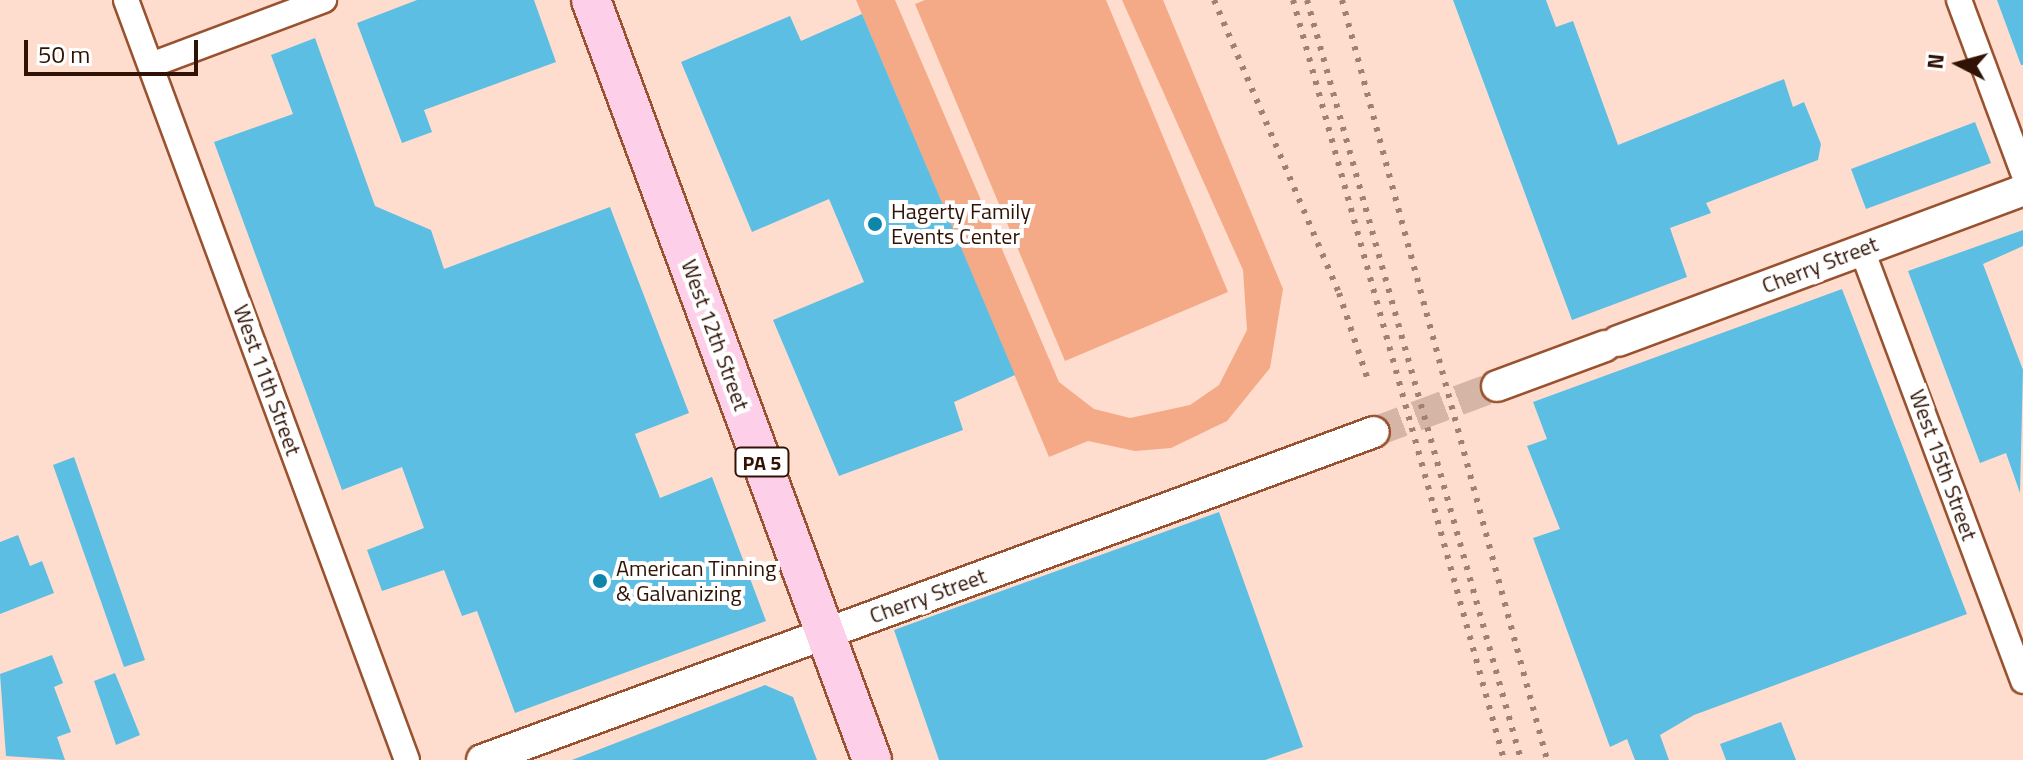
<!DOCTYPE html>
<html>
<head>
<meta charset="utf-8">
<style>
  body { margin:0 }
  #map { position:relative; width:2023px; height:760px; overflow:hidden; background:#feddce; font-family:"Titillium Web",sans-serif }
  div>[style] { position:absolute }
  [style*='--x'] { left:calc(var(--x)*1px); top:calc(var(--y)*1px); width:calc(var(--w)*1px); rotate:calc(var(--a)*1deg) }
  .green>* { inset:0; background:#f5aa87 }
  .building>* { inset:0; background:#5dbee4 }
  .tertiary-tunnel>* { height:30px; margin-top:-15px; transform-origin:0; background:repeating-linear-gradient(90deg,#d5b5a6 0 30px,transparent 0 45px) }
  .roads { filter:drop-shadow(2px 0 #99522f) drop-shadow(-2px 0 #99522f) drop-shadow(0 2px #99522f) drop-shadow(0 -2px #99522f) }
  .minor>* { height:24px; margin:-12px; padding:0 12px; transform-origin:12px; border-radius:12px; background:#fff }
  .tertiary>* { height:30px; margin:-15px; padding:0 15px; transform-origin:15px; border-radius:15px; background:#fff }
  .primary>* { height:38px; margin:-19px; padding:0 19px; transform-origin:19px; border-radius:19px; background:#fdcfe8 }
  .rail>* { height:6px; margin-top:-3px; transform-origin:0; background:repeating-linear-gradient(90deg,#9f8071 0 4px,transparent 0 12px) }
  .dots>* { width:22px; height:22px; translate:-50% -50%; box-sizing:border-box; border:4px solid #fff; border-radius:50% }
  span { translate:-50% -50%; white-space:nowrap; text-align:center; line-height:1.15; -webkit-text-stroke:8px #fff; paint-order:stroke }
  .shield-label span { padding:2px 6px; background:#fff; border:2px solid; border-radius:6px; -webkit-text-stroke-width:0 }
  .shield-label { font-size:20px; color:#301305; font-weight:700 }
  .poi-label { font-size:22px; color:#301305 }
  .left { translate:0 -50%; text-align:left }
  .street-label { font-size:22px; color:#301305 }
  .north { position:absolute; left:1919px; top:24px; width:80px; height:80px; -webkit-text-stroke:6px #fff; paint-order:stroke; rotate:276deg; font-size:22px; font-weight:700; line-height:32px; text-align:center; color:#301305 }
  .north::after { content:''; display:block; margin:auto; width:28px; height:36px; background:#301305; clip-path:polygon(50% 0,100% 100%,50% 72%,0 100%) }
  .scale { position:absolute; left:24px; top:40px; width:174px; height:36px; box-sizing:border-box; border:4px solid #301305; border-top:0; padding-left:10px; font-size:24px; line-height:28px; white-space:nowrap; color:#301305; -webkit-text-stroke:6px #fff; paint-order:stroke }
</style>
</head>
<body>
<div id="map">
  <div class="green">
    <div style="clip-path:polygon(856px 0,895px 0,1059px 382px,1094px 409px,1130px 418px,1190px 405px,1219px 385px,1247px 330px,1243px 270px,1122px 0,1163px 0,1283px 289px,1270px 368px,1227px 421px,1171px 448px,1135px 451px,1088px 441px,1049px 457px)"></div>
    <div style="clip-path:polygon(925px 0,1106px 0,1228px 292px,1065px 361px,915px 4px)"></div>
  </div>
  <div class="building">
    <div style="clip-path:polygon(417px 0,534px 0,556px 62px,424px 110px,432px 132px,402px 143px,357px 23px)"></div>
    <div style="clip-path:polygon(1453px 0,1546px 0,1556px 27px,1573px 21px,1618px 145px,1784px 79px,1793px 107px,1804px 102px,1821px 144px,1818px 160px,1706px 203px,1711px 213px,1670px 228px,1687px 277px,1572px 320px)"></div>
    <div style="clip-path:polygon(1997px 0,2023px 0,2023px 65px,2021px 65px)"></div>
    <div style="clip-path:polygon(862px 14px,1015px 375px,954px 402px,963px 430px,839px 476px,773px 320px,864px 282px,829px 199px,752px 232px,681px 62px,790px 16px,801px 41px)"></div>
    <div style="clip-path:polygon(315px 38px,375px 206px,431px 230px,444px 269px,610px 207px,689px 413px,635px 434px,660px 498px,712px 477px,766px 621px,515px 713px,477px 611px,462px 616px,444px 570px,382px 591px,367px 550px,424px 528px,402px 467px,342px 490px,214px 142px,293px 114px,271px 55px)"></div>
    <div style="clip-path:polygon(1975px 122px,1991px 163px,1866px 209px,1851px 169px)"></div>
    <div style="clip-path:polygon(2023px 230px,2023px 246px,1983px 264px,2023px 370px,2020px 493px,2006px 453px,1980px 463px,1908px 271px)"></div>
    <div style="clip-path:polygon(1842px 289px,1967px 614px,1694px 715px,1660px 735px,1669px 760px,1635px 760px,1627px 739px,1610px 747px,1533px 538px,1560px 529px,1527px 446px,1547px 439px,1533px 402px)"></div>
    <div style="clip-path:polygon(74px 457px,145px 660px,124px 667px,53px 465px)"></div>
    <div style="clip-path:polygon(1219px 512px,1303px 747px,1265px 760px,939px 760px,894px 630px)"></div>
    <div style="clip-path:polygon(18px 535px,30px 566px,42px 561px,54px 593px,0 614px,0 542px)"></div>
    <div style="clip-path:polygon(52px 655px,63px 683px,54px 687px,71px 732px,57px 737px,65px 760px,6px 756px,0 674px)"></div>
    <div style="clip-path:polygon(115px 673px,140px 735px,116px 745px,94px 681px)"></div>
    <div style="clip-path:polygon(765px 685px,793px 697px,817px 760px,572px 760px)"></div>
    <div style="clip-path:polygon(1781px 722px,1796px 760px,1726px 760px,1720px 744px)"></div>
  </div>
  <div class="tertiary-tunnel">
    <div style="--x:1374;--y:432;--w:131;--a:-20.5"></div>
  </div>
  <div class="roads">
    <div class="minor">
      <div style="--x:126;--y:0;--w:810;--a:69.71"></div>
      <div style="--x:1959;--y:0;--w:184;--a:69.6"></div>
      <div style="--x:151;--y:65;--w:185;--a:-20.6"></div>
      <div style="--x:1862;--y:250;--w:460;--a:69.5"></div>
    </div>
    <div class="tertiary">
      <div style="--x:1618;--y:341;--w:432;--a:-20.4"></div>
      <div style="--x:1497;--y:386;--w:115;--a:-20.3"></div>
      <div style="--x:482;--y:760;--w:950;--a:-20.19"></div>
    </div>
    <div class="primary">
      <div style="--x:591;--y:0;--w:810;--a:69.71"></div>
    </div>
  </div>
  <div class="rail">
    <div style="--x:1214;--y:0;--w:319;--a:66.9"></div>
    <div style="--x:1339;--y:293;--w:92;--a:71.6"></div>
    <div style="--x:1293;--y:0;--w:789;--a:74.48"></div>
    <div style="--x:1307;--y:0;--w:790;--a:74.27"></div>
    <div style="--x:1342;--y:0;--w:787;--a:74.9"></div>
  </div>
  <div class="dots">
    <div style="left:875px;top:224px;background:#0e86aa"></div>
    <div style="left:600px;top:581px;background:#0e86aa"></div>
  </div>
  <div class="shield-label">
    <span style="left:762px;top:462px">PA 5</span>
  </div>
  <div class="poi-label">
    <span class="left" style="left:891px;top:224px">Hagerty Family<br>Events Center</span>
    <span class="left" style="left:616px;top:581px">American Tinning<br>&amp; Galvanizing</span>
  </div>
  <div class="street-label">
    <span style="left:1820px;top:265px;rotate:-21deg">Cherry Street</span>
    <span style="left:715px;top:335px;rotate:70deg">West 12th Street</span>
    <span style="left:267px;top:380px;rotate:70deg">West 11th Street</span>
    <span style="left:1943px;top:465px;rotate:70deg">West 15th Street</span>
    <span style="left:928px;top:596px;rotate:-20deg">Cherry Street</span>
  </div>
  <div class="north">N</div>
  <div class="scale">50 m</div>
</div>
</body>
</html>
